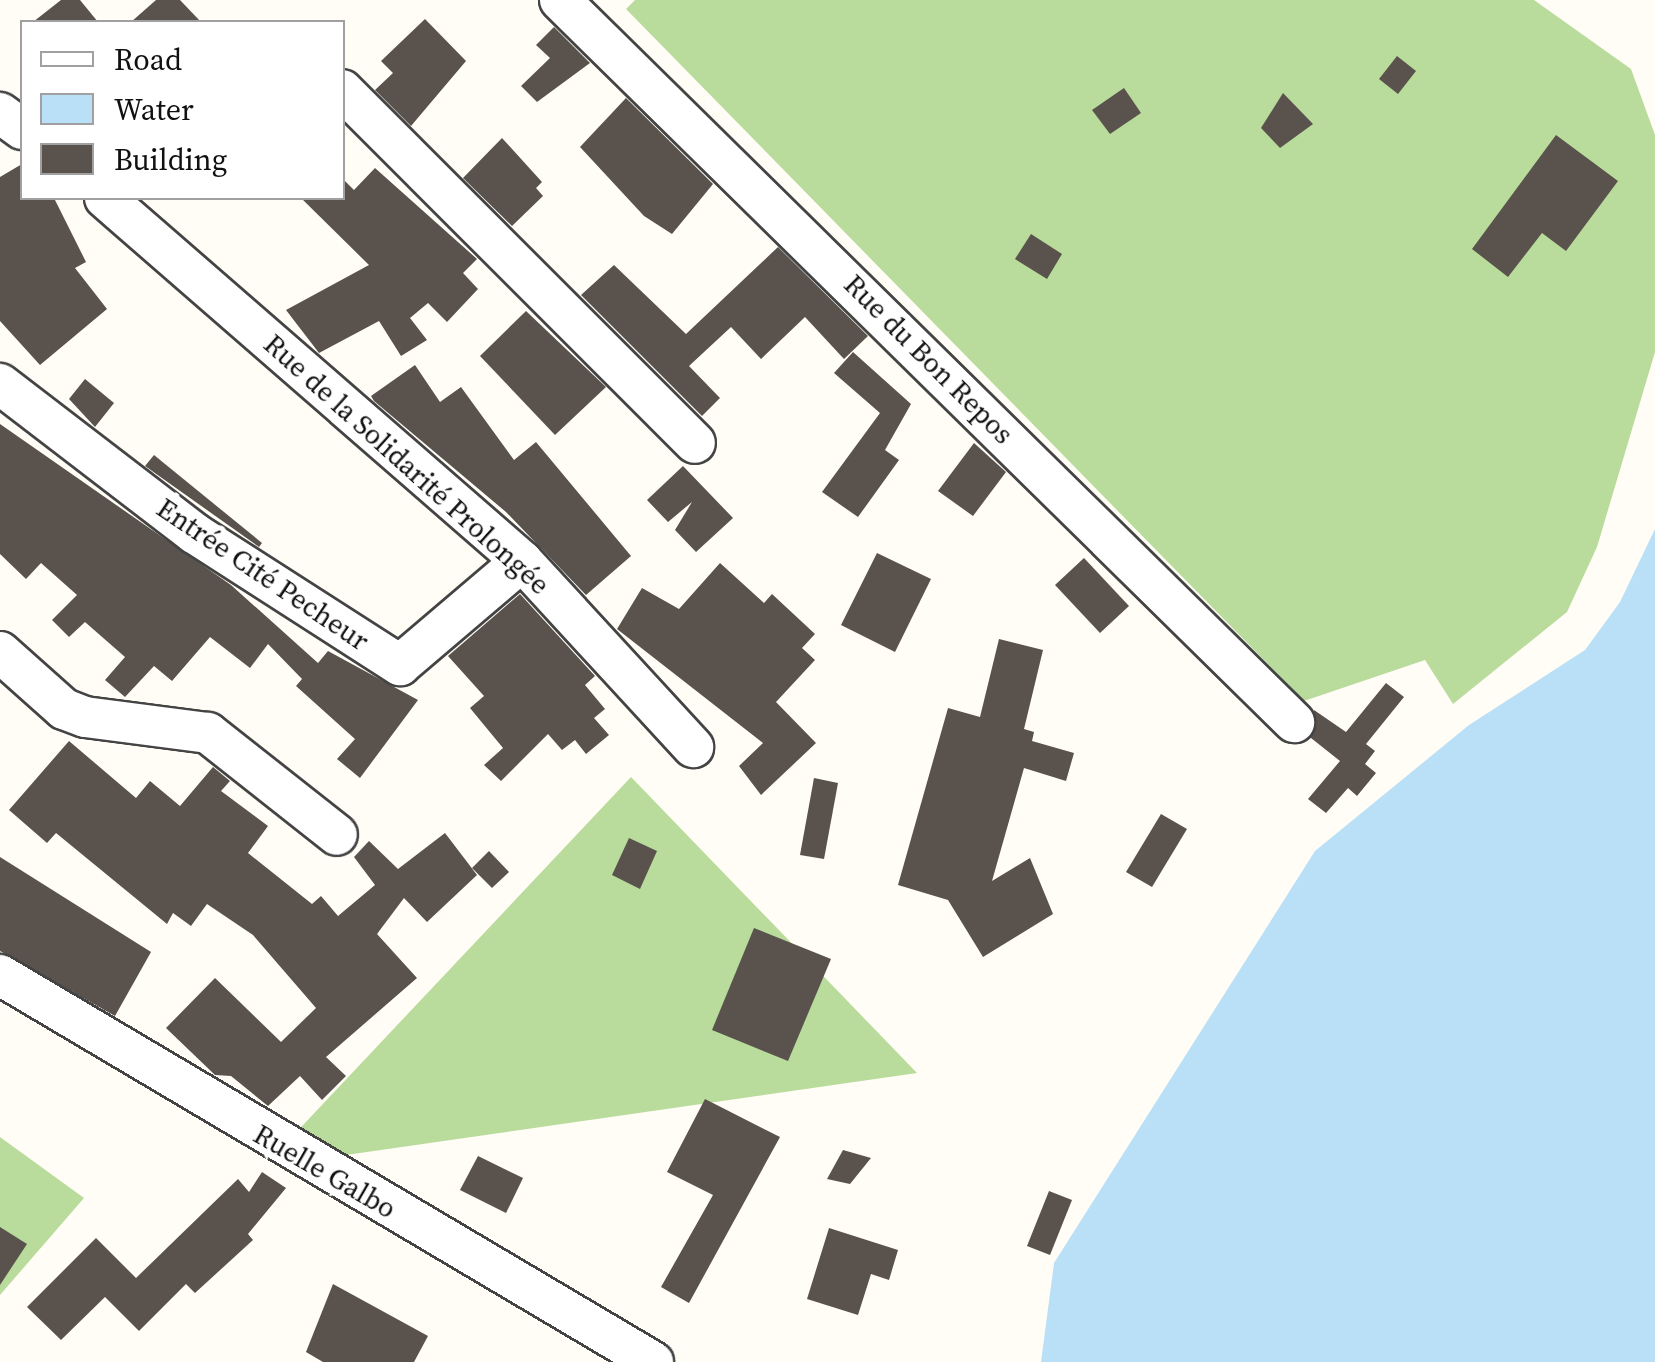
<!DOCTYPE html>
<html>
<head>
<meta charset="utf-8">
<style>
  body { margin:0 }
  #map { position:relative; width:1655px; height:1362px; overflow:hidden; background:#fffdf5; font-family:"Source Serif 4",serif }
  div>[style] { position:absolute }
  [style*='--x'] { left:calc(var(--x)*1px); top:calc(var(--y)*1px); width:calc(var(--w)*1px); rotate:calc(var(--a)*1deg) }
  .forest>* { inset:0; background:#b9dc9c }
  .water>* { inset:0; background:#b9e0f7 }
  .building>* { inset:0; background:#5a524d }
  .roads { filter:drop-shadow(2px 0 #444) drop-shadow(-2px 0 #444) drop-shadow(0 2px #444) drop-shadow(0 -2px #444) }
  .minor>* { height:40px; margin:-20px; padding:0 20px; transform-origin:20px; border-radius:20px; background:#fff }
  span { translate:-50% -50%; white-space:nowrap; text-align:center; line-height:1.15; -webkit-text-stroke:10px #fff; paint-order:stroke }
  .street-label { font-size:28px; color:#111 }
  .legend { position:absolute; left:20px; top:20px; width:325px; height:180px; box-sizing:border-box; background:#fff; border:2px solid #a0a0a0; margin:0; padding:12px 18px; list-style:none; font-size:30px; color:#111 }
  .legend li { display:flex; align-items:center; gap:20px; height:50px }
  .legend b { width:50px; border:2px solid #a0a0a0 }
</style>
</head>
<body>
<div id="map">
  <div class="forest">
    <div style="clip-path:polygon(635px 0,1534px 0,1631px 69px,1655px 135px,1655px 352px,1597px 547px,1567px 612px,1453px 704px,1425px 660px,1304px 701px,626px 9px)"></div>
    <div style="clip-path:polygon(631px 777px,917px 1073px,325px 1158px,288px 1141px)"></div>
    <div style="clip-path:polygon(0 1137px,84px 1198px,0 1295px)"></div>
  </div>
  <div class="water">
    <div style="clip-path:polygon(1655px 529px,1655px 1362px,1041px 1362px,1054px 1263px,1315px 851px,1469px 725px,1585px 650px,1620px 602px)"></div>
  </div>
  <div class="building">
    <div style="clip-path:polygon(61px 0,80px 0,98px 22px,33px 22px)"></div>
    <div style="clip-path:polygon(156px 0,180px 0,201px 22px,131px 22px)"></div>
    <div style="clip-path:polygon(425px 19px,466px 61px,411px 126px,375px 90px,393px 73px,381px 61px)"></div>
    <div style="clip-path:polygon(554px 27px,590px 63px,537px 102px,521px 86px,550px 58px,536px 45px)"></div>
    <div style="clip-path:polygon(1397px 56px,1416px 71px,1398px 94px,1379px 79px)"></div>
    <div style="clip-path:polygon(1124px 88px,1141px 113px,1110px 134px,1092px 110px)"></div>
    <div style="clip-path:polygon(1283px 93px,1313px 124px,1280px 148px,1261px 128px)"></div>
    <div style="clip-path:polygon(626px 98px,713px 184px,672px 234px,644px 216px,580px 147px)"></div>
    <div style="clip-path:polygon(1556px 135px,1618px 181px,1566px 251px,1542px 233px,1508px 277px,1472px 249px)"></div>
    <div style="clip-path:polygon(502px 138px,542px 182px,536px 188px,543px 196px,512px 226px,463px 178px)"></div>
    <div style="clip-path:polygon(22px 164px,22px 198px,54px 198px,86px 262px,75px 268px,107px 309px,40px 365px,0 321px,0 177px)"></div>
    <div style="clip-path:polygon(375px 168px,477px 259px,463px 273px,478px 289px,447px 322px,428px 303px,410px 318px,427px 340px,401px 356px,379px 321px,319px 353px,286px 310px,369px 265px,301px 198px,342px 198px,342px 178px,354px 190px)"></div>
    <div style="clip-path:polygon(1031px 234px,1062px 254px,1047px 279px,1015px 259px)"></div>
    <div style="clip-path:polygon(778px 247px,868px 336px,844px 359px,805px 317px,761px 359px,731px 327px,689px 366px,720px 398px,702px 416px,581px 295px,614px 265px,686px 334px)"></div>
    <div style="clip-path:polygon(526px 311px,606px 387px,555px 435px,480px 356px)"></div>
    <div style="clip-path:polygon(853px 352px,911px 404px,885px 450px,899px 460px,858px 517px,822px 492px,880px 413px,834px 373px)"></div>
    <div style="clip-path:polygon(415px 365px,440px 402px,461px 387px,514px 460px,536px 442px,631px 556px,586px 595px,506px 512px,374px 401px,371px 396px)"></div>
    <div style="clip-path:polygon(85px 379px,114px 403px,95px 427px,69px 399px)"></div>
    <div style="clip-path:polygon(0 424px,231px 585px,318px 663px,328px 651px,418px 700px,360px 778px,337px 759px,355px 739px,296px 686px,302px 679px,268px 644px,250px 668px,210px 637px,172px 681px,154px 666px,125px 697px,105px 680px,125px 657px,85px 622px,69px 637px,52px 620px,77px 595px,41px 563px,26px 579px,0 554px)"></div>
    <div style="clip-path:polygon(974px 443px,1006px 472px,973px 516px,938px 491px)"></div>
    <div style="clip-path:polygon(154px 455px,262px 543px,259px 547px,145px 466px)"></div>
    <div style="clip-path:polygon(683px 466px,733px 518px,696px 552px,675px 530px,692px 502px,668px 522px,647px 500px)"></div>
    <div style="clip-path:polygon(877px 553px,931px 579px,895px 652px,841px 625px)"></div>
    <div style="clip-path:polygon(1084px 558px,1129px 606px,1100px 633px,1055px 585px)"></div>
    <div style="clip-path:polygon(720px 563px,764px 603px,772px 594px,815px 634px,802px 648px,815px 660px,776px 702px,816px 743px,761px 795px,739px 766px,763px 743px,617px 629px,642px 588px,679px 609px)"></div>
    <div style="clip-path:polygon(520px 594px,595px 676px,585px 685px,605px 709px,594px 718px,609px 735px,586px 754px,575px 740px,562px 750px,548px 734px,501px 781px,484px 765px,503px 748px,470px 708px,484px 696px,448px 656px)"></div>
    <div style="clip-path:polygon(999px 639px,1043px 650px,1024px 729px,1034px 732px,1032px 741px,1074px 753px,1066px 781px,1024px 768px,992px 881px,1030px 858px,1053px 914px,983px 957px,948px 900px,898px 885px,948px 708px,980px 717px)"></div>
    <div style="clip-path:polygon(1386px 683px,1404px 697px,1366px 744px,1375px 751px,1365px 764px,1376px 773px,1357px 796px,1348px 788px,1326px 813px,1308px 799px,1340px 761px,1311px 738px,1314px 710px,1346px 732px)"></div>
    <div style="clip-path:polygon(69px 741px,136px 798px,150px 781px,180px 806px,213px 767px,230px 781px,221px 791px,268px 826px,248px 853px,312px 904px,321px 896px,338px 916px,375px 885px,354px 857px,369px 841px,398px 869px,445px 833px,477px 875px,427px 922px,404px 898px,377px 934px,417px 978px,326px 1057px,346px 1076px,322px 1100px,300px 1076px,268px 1106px,231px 1076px,215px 1075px,166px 1028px,215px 978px,281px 1042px,316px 1008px,253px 935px,207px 904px,191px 926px,173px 913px,167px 924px,56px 833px,47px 843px,9px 810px)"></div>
    <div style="clip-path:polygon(814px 778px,838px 783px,824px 859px,800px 855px)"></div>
    <div style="clip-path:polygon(1161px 814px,1187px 829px,1152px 887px,1126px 872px)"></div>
    <div style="clip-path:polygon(629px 838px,657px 851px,640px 889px,612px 875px)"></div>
    <div style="clip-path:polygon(489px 851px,509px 872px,492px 888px,472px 868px)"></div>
    <div style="clip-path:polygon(0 857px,151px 952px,115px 1016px,0 951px)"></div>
    <div style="clip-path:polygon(754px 928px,831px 959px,788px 1061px,712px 1030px)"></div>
    <div style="clip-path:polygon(705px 1099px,780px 1137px,689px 1303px,661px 1287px,713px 1195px,667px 1172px)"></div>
    <div style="clip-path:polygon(843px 1150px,871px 1158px,850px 1184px,827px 1179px)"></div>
    <div style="clip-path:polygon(478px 1156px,523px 1178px,506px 1213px,460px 1190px)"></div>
    <div style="clip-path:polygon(262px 1172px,286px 1188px,248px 1234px,253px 1240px,195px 1293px,186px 1284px,139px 1331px,105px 1297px,61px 1340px,27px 1307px,96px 1238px,136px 1278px,238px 1179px,249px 1192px)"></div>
    <div style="clip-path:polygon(1049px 1191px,1072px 1200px,1050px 1255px,1027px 1246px)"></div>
    <div style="clip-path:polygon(0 1227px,27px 1244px,0 1285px)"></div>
    <div style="clip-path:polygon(829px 1228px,898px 1250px,889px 1280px,871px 1274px,858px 1315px,807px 1299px)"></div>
    <div style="clip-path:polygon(333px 1284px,428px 1336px,414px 1362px,323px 1362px,306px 1352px)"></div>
  </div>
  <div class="roads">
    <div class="minor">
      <div style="--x:560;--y:0;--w:1030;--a:44.53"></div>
      <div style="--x:342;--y:90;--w:499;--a:45"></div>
      <div style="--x:0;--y:113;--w:27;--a:36"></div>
      <div style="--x:105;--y:198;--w:553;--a:41.04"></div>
      <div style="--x:522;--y:561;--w:253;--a:47.4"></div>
      <div style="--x:0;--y:384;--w:245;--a:37.5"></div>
      <div style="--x:194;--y:533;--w:245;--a:32.7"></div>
      <div style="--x:400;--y:665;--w:160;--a:-40.4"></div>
      <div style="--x:0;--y:652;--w:86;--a:41.7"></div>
      <div style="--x:64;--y:709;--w:22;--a:21"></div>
      <div style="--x:85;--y:717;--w:124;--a:7.4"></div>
      <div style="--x:208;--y:733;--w:164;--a:38.3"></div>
      <div style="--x:0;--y:975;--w:759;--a:30.65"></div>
    </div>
  </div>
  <div class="street-label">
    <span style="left:929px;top:359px;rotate:45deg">Rue du Bon Repos</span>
    <span style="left:407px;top:464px;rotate:42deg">Rue de la Solidarité Prolongée</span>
    <span style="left:263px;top:574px;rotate:34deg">Entrée Cité Pecheur</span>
    <span style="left:325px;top:1171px;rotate:30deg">Ruelle Galbo</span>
  </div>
  <ul class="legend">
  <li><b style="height:12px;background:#fff"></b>Road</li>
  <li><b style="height:28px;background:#b9e0f7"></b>Water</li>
  <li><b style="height:28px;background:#5a524d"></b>Building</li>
  </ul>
</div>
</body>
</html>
